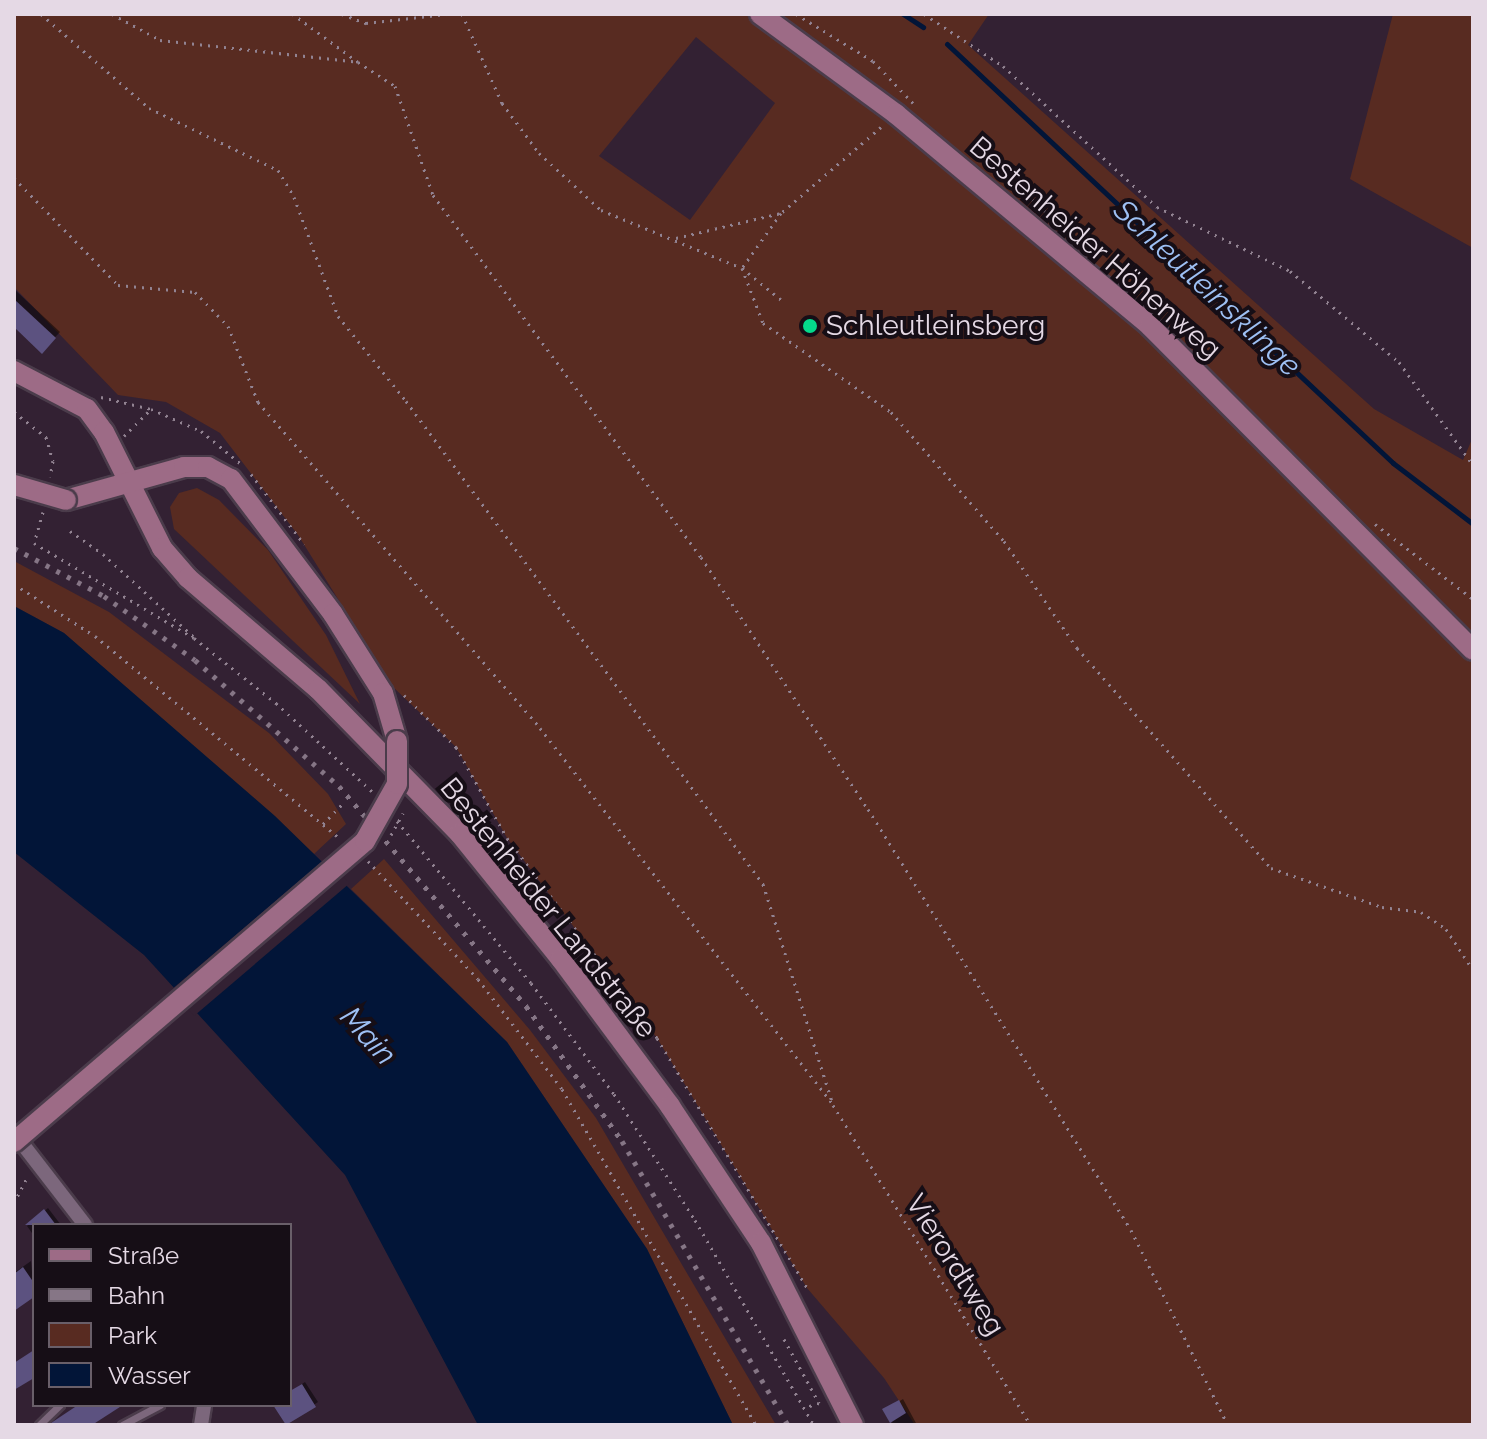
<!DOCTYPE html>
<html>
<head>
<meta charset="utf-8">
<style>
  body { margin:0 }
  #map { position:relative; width:1487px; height:1439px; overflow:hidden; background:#332133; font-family:Raleway,sans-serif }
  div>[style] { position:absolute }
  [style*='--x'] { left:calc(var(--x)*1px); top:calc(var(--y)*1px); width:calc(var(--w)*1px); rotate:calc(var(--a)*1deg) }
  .green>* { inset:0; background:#582b21 }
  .water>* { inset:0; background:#021538 }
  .pier>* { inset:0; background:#332133 }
  .shadow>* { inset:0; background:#0007 }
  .stream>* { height:5px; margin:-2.5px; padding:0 2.5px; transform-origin:2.5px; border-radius:2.5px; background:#021538 }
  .building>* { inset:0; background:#5c5280 }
  .path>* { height:3px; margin-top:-1.5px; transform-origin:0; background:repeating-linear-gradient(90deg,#928392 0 2px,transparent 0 8px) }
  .roads { filter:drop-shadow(2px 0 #4b3c4b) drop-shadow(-2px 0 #4b3c4b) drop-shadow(0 2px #4b3c4b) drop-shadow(0 -2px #4b3c4b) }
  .lane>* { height:7px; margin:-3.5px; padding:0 3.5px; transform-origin:3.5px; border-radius:3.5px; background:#7c677c }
  .street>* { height:14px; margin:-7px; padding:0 7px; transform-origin:7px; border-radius:7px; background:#7c677c }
  .secondary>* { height:20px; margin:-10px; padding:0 10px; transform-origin:10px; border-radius:10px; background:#9d6b86 }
  .rail>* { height:5px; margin-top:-2.5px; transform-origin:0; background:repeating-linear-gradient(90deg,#867686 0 4px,transparent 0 12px) }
  .path-bridge>* { height:3px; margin-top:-1.5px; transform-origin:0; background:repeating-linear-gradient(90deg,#928392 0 2px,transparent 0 8px) }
  .bridges { filter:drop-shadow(2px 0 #4b3c4b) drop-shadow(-2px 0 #4b3c4b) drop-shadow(0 2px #4b3c4b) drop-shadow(0 -2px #4b3c4b) }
  .secondary-bridge>* { height:20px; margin:-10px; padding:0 10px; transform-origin:10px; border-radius:10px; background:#9d6b86 }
  .dots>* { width:22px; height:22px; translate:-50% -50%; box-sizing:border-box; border:4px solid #160e16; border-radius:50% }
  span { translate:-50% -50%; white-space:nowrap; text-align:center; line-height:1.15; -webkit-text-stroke:8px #160e16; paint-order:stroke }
  .street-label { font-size:28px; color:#e5d9e5 }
  .poi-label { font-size:28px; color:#e5d9e5 }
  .left { translate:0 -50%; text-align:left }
  .water-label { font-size:30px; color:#9ec0f4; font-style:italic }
  .frame { position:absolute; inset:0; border:16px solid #e5d9e5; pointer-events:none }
  .legend { position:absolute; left:32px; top:1223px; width:260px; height:184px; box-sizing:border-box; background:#160e16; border:2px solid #695f69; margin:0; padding:10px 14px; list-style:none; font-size:24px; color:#e5d9e5 }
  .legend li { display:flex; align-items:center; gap:16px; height:40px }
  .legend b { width:40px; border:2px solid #695f69 }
</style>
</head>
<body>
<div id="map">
  <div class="green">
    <div style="clip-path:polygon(evenodd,14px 14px,989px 14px,968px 45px,1374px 409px,1463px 460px,1473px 437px,1473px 1425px,915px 1425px,884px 1378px,807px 1288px,657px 1038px,507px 838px,456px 747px,393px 687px,298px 535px,220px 433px,166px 402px,118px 395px,14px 287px,14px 14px,696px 37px,775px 103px,690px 220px,599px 156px,696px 37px)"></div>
    <div style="clip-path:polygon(1393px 14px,1473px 14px,1473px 248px,1350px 179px)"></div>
    <div style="clip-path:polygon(197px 488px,219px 500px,268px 550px,326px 635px,360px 704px,174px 529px,170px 507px,179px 493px)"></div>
    <div style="clip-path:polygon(14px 561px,109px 612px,269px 733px,328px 794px,346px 824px,314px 854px,64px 633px,14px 606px)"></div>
    <div style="clip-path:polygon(384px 859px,530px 1030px,596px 1118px,776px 1425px,733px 1425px,647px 1249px,507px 1042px,351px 889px)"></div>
  </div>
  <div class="water">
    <div style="clip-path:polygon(14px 606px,64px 633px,275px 816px,507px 1042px,647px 1249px,733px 1425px,478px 1425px,345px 1175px,144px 955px,14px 852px)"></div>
  </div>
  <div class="pier">
    <div style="clip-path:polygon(325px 859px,350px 883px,194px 1016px,171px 990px)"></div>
  </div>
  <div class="shadow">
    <div style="clip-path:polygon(14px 289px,60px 332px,42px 351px,14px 325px)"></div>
    <div style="clip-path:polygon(48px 1208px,61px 1225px,34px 1225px,34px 1236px,27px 1226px)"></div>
    <div style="clip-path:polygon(31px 1261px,34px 1294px,14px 1308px,14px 1273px)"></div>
    <div style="clip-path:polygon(305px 1382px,318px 1402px,287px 1423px,276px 1405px,290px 1405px,290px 1392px)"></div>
    <div style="clip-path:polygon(903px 1399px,917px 1425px,893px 1425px,885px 1410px)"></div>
  </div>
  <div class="stream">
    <div style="--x:903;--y:14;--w:24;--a:33"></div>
    <div style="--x:947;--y:44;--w:612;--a:43.21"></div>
    <div style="--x:1393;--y:463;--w:101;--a:37.3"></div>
  </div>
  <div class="building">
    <div style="clip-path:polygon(14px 299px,56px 338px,42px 354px,14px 327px)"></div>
    <div style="clip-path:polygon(44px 1209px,56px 1225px,25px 1225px)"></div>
    <div style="clip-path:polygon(23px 1267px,34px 1283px,34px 1297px,14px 1311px,14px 1274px)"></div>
    <div style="clip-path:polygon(34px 1350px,34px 1378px,14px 1390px,14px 1363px)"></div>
    <div style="clip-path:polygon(302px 1384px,316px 1407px,286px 1425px,273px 1405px,290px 1405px,290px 1391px)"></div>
    <div style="clip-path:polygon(899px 1400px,906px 1413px,890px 1423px,882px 1409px)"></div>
    <div style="clip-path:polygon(78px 1405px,123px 1405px,92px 1425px,48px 1425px)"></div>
  </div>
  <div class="path">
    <div style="--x:41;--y:14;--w:143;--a:41"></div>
    <div style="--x:149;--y:108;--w:143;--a:25.7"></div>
    <div style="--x:278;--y:170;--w:31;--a:59"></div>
    <div style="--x:294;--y:197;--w:127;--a:69.7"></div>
    <div style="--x:338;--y:316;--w:109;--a:51.3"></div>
    <div style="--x:406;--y:401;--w:601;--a:53.53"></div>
    <div style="--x:763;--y:884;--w:228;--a:72.4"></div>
    <div style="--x:112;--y:14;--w:55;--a:28.4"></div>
    <div style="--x:160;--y:40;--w:199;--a:6.3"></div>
    <div style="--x:358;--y:62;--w:81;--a:-143.6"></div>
    <div style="--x:342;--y:14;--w:26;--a:21"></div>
    <div style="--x:366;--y:23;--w:81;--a:-6.3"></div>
    <div style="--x:462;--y:14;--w:98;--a:65.8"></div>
    <div style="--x:502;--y:103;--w:62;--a:53.5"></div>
    <div style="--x:539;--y:153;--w:84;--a:42.6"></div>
    <div style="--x:601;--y:210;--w:152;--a:22.4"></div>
    <div style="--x:742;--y:268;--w:54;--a:39"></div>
    <div style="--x:796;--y:14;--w:90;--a:31.4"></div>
    <div style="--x:873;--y:61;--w:58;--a:46.4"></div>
    <div style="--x:924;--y:14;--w:95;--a:33.4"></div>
    <div style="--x:1003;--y:66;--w:209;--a:42.5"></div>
    <div style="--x:1157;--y:207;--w:148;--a:25.7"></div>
    <div style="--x:1290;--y:271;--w:142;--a:39.9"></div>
    <div style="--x:1399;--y:362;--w:127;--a:54.3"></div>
    <div style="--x:358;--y:62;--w:44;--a:33"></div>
    <div style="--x:395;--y:86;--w:115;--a:70.8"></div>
    <div style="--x:433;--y:195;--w:450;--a:53.5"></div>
    <div style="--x:701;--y:557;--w:302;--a:56.5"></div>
    <div style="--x:868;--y:809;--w:496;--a:58"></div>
    <div style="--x:1131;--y:1230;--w:218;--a:63.6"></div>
    <div style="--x:881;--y:127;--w:132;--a:139.3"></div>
    <div style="--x:781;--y:213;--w:67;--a:125.3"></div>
    <div style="--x:742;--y:268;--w:59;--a:69.1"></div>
    <div style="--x:763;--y:323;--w:156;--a:34.8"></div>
    <div style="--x:891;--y:412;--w:171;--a:48.8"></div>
    <div style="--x:1004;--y:541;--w:130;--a:55.7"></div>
    <div style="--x:1077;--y:648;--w:293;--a:48.6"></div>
    <div style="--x:1271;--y:868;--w:118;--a:19.4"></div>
    <div style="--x:1382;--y:907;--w:39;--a:7"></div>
    <div style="--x:1421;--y:912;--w:30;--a:34"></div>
    <div style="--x:1446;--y:929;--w:49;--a:56.6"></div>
    <div style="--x:994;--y:172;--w:16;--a:22"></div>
    <div style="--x:1009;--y:178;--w:72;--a:42.8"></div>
    <div style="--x:14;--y:178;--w:149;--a:45.8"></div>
    <div style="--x:118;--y:285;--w:77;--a:5.2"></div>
    <div style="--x:195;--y:292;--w:47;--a:45.9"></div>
    <div style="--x:228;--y:326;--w:82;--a:68.5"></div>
    <div style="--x:258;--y:402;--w:431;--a:49.1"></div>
    <div style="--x:540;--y:728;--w:477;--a:52.1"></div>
    <div style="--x:833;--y:1105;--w:376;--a:58.3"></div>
    <div style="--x:676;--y:238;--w:108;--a:-13.4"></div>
    <div style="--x:101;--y:397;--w:51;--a:13.5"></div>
    <div style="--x:14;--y:412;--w:41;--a:38"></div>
    <div style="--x:46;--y:437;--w:25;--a:74"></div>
    <div style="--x:53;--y:461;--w:16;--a:101"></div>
    <div style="--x:124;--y:436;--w:38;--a:-45"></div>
    <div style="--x:151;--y:409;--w:55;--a:23.7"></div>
    <div style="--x:201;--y:431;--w:50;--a:39.4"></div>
    <div style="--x:251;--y:474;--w:88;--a:52.9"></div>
    <div style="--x:43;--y:512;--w:32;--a:106"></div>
    <div style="--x:34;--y:543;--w:186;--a:30.7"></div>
    <div style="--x:194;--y:638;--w:105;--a:38.4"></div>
    <div style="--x:276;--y:703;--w:133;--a:42.6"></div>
    <div style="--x:1375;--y:524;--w:123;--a:37.4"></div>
    <div style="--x:70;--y:531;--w:40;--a:34.9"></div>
    <div style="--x:103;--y:554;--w:123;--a:42.4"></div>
    <div style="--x:14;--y:584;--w:96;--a:32.7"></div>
    <div style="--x:95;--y:636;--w:318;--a:39.6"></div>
    <div style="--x:404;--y:695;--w:74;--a:45"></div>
    <div style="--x:456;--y:747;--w:104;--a:60.7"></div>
    <div style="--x:507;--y:838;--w:250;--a:53.1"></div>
    <div style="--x:657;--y:1038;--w:292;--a:59"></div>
    <div style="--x:397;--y:821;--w:210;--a:50.4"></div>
    <div style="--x:531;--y:983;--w:139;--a:53.2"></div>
    <div style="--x:614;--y:1094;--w:150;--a:57.3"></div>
    <div style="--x:695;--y:1220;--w:237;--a:59.9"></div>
    <div style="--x:323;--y:824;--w:28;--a:-46"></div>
    <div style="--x:368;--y:861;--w:161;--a:47"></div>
    <div style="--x:478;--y:979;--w:138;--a:52.6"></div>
    <div style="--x:562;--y:1089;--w:388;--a:60"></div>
    <div style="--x:14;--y:1203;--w:31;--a:-63"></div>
    <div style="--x:784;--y:1339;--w:73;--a:61.3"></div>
    <div style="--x:819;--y:1403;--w:16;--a:162"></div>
  </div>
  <div class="roads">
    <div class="lane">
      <div style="--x:39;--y:1425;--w:29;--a:-44"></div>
      <div style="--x:122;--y:1425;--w:43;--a:-27.8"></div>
    </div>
    <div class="street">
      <div style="--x:14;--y:1133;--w:116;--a:52.3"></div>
      <div style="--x:201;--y:1425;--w:20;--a:-81"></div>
    </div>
    <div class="secondary">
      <div style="--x:760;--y:14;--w:169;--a:36.3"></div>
      <div style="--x:896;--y:114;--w:331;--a:39.8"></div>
      <div style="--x:1150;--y:326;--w:457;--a:45.1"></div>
      <div style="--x:14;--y:371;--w:82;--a:27.5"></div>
      <div style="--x:87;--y:409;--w:29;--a:54"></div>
      <div style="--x:104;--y:432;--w:130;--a:63.4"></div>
      <div style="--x:162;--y:548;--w:40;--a:49"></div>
      <div style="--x:188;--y:578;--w:171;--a:40.5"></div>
      <div style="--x:318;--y:689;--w:203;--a:45.6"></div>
      <div style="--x:460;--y:834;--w:161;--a:51.1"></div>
      <div style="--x:561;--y:959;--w:183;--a:53.4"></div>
      <div style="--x:670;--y:1106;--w:164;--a:56.4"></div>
      <div style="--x:761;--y:1243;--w:204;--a:63.2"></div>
      <div style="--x:66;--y:500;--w:123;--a:-15.6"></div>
      <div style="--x:184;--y:467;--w:24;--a:0"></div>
      <div style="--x:208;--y:467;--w:26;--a:28"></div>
      <div style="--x:231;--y:479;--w:169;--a:52.9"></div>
      <div style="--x:333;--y:614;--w:93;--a:57.7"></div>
      <div style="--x:383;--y:693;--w:50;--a:73.7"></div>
    </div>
  </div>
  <div class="rail">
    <div style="--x:14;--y:548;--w:102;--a:28.1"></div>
    <div style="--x:104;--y:596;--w:111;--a:35.1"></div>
    <div style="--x:195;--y:660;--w:191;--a:41.2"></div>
    <div style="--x:339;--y:786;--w:289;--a:49.6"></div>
    <div style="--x:526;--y:1006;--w:166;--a:54.6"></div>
    <div style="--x:622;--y:1141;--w:329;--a:59.7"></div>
  </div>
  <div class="path-bridge">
    <div style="--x:391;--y:835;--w:25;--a:-61"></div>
  </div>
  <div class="bridges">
    <div class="secondary-bridge">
      <div style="--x:14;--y:485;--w:54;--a:16.1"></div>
      <div style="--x:14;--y:1142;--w:462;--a:-40.6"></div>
      <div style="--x:365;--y:841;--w:65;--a:-60.7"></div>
      <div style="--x:397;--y:784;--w:43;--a:-90"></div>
    </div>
  </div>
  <div class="dots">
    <div style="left:810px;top:326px;background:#04d98b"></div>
  </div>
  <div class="street-label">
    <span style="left:1095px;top:248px;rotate:41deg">Bestenheider Höhenweg</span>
    <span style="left:548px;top:908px;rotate:51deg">Bestenheider Landstraße</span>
    <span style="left:955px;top:1265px;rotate:58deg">Vierordtweg</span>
  </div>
  <div class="poi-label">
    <span class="left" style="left:826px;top:326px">Schleutleinsberg</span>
  </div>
  <div class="water-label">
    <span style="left:1207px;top:288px;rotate:43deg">Schleutleinsklinge</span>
    <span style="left:368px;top:1036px;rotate:48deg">Main</span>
  </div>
  <div class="frame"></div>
  <ul class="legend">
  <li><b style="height:10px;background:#9d6b86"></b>Straße</li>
  <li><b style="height:10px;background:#867686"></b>Bahn</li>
  <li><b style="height:22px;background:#582b21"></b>Park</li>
  <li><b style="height:22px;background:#021538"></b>Wasser</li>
  </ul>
</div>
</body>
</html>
